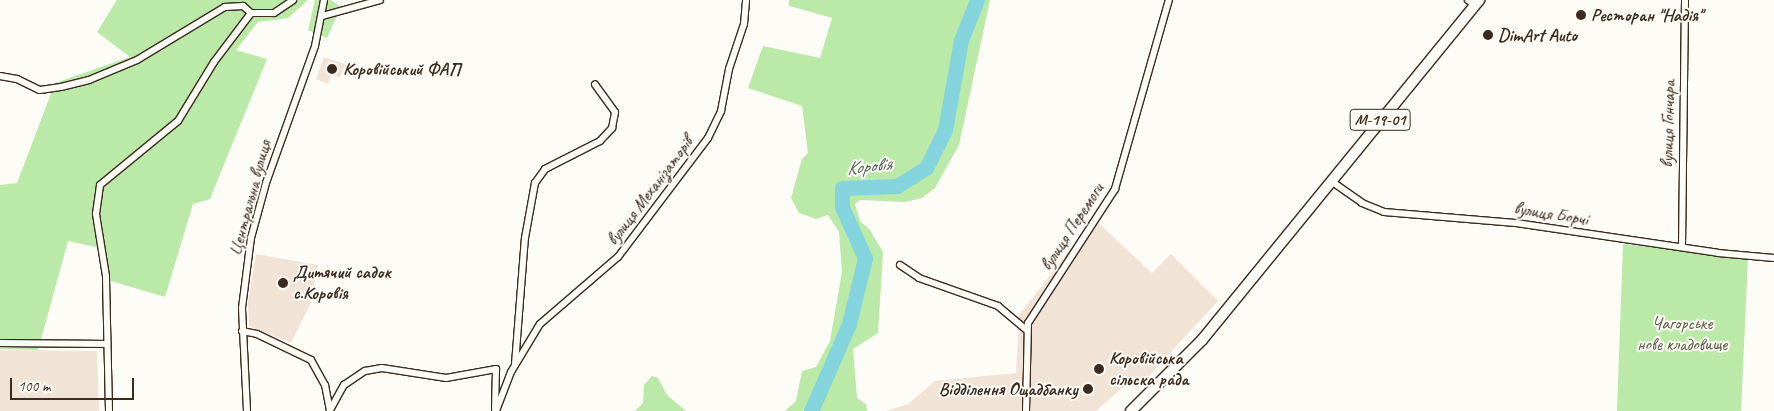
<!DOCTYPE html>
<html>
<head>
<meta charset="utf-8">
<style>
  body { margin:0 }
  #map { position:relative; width:1774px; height:411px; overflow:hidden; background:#fdfcf7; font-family:Caveat,sans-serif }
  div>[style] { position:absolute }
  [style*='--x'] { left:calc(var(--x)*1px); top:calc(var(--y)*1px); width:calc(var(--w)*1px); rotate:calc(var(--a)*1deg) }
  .built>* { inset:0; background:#f2e3d7 }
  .green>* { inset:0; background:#bbe9a7 }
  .river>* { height:15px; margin:-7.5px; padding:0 7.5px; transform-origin:7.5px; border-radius:7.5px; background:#83d4dc }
  .roads { filter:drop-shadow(1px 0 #3b2a1e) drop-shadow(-1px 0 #3b2a1e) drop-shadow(0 1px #3b2a1e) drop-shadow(0 -1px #3b2a1e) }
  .minor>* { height:6px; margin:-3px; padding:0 3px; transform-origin:3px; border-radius:3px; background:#fdfcf7 }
  .primary>* { height:10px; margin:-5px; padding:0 5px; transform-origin:5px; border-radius:5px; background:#fdfcf7 }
  .dots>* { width:14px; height:14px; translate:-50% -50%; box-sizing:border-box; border:2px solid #fdfcf7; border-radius:50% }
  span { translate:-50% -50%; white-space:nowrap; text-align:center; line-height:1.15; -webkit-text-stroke:4px #fdfcf7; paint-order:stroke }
  .shield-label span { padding:1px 4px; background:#fdfcf7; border:1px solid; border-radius:4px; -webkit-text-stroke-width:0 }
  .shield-label { font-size:16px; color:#3b2a1e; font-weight:700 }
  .poi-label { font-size:18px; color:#3b2a1e; font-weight:700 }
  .left { translate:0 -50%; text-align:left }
  .right { translate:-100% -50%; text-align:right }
  .street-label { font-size:18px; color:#3b2a1e }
  .park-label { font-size:18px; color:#5b5a40 }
  .water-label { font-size:19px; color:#515d57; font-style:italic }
  .scale { position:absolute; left:10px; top:378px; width:124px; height:22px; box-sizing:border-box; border:2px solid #3b2a1e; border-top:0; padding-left:6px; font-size:15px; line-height:18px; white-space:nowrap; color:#3b2a1e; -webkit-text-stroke:4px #fdfcf7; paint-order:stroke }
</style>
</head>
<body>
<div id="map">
  <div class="built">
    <div style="clip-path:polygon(324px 57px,345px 64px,340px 77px,332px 75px,328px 84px,316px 79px)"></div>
    <div style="clip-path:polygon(1094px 219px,1152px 273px,1171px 254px,1218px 301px,1136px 390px,1129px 382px,1096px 411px,886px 411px,908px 404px,935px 381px,1016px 373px,1019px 315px)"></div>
    <div style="clip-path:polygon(256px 254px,318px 265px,310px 305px,291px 343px,249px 326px,248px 302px)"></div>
    <div style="clip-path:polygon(0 350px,97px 351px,99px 411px,0 411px)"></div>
  </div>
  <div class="green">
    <div style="clip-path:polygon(117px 0,308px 0,288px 18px,258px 22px,236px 50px,267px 59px,210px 199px,193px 204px,165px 297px,104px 279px,100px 248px,68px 241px,38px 350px,0 349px,0 185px,17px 183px,55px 83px,130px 57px,97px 32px)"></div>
    <div style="clip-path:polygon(315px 0,331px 0,341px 7px,327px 38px,308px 30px)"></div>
    <div style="clip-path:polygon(789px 0,990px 0,959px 145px,935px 188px,922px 198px,905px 202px,860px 200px,855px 204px,860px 221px,870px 230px,883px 252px,878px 333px,853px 349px,857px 398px,866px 404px,867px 411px,785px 411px,796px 401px,802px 371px,816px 367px,830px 341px,842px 272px,839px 232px,828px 215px,816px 219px,799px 213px,791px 198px,802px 159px,808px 153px,802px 106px,748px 88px,763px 46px,820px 58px,832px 18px,789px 6px)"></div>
    <div style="clip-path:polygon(1623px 244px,1748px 258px,1741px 411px,1617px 411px)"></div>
    <div style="clip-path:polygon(652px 376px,658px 378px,667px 395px,686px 411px,635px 411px,643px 403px,644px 385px)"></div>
  </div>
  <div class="river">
    <div style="--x:811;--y:411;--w:95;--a:-66.4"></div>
    <div style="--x:849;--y:324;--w:68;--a:-76.4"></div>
    <div style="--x:865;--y:258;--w:56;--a:-114.3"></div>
    <div style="--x:842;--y:207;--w:19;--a:-90"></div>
    <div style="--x:842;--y:188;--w:55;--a:-2.1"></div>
    <div style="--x:897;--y:186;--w:34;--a:-32"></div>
    <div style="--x:926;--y:168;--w:42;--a:-63.4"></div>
    <div style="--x:945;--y:130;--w:91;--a:-79.9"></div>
    <div style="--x:961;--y:40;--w:43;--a:-68.2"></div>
  </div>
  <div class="roads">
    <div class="minor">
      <div style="--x:1468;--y:0;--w:9;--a:36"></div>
      <div style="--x:322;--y:16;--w:60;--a:-15.4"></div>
      <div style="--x:0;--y:76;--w:17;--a:10"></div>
      <div style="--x:17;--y:79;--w:25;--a:26"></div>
      <div style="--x:40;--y:90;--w:21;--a:-8"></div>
      <div style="--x:61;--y:87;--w:29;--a:-14"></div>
      <div style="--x:89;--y:80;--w:52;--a:-22.6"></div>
      <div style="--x:137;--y:60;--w:103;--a:-31.1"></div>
      <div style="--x:225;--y:7;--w:18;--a:-3"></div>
      <div style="--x:243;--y:6;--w:11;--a:41"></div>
      <div style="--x:1331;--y:181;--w:38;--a:35"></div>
      <div style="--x:1362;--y:203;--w:24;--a:22"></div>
      <div style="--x:1384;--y:212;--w:132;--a:4.8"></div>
      <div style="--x:1516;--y:223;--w:204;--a:8.4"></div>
      <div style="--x:1718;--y:253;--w:56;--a:5.1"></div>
      <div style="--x:1682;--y:247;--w:247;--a:-89.3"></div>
      <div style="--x:900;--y:265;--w:23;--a:34"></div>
      <div style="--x:919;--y:278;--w:84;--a:19.5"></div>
      <div style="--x:998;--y:306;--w:38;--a:40"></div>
      <div style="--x:242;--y:331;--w:15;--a:11"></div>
      <div style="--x:257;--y:334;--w:60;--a:25.7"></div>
      <div style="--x:311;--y:360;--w:29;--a:61"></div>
      <div style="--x:325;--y:385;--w:25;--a:79"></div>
      <div style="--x:0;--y:343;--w:107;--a:0.5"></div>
      <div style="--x:515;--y:364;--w:126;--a:-85.5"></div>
      <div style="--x:525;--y:238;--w:56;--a:-79.7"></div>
      <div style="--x:535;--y:183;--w:17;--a:-54"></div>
      <div style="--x:545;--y:169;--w:62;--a:-27"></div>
      <div style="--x:600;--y:141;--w:18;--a:-47"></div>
      <div style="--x:612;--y:128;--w:16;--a:-79"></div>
      <div style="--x:615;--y:112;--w:34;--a:-126"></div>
      <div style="--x:330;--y:410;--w:29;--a:-61"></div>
      <div style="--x:344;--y:385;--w:25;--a:-34"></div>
      <div style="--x:365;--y:371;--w:17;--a:-10"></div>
      <div style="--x:382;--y:368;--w:65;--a:8.9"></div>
      <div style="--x:446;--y:378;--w:51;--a:-10.2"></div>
      <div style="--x:496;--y:369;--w:40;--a:91.4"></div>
      <div style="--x:109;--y:411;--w:135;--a:-91.3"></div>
      <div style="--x:106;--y:276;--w:63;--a:-99.2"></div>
      <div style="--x:96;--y:214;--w:29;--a:-82"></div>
      <div style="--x:100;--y:185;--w:101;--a:-39.4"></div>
      <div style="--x:178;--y:121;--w:69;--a:-58.6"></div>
      <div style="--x:214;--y:62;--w:61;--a:-52.9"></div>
      <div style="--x:251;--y:13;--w:23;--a:0"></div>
      <div style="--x:274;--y:13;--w:23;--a:-34"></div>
      <div style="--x:247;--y:411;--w:103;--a:-92.8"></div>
      <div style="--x:242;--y:308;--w:71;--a:-82.7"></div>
      <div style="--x:251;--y:238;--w:57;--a:-74.7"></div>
      <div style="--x:266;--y:183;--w:145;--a:-70.3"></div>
      <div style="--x:315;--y:46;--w:47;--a:-78.9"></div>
      <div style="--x:496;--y:411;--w:42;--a:-69"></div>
      <div style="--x:511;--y:372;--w:56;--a:-58.9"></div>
      <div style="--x:540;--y:324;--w:103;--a:-40.7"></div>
      <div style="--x:618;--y:257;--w:149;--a:-52.9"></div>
      <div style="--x:708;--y:138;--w:30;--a:-64"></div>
      <div style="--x:721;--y:111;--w:43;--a:-79.2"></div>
      <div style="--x:729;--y:69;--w:47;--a:-71.6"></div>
      <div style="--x:744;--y:24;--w:24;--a:-85"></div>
      <div style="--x:1026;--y:411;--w:88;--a:-88.7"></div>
      <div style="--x:1028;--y:323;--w:160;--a:-57"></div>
      <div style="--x:1115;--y:189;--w:197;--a:-74.1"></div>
    </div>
    <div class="primary">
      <div style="--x:1131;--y:411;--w:100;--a:-45"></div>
      <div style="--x:1202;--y:340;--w:439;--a:-50.8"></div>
    </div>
  </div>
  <div class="dots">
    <div style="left:1581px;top:15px;background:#3b2a1e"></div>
    <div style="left:1488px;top:35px;background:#3b2a1e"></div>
    <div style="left:332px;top:69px;background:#3b2a1e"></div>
    <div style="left:283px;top:283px;background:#3b2a1e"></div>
    <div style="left:1099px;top:369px;background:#3b2a1e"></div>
    <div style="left:1088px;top:389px;background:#3b2a1e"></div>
  </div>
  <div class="shield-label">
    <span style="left:1380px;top:120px">М-19-01</span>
  </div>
  <div class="poi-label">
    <span class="left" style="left:1591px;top:15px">Ресторан "Надія"</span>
    <span class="left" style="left:1498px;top:35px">DimArt Auto</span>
    <span class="left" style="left:343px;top:69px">Коровійський ФАП</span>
    <span class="left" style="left:293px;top:283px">Дитячий садок<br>с.Коровія</span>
    <span class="left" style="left:1109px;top:369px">Коровійська<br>сільска рада</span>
    <span class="right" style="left:1078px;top:389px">Відділення Ощадбанку</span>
  </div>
  <div class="street-label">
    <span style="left:1668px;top:124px;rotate:-89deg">вулиця Гончара</span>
    <span style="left:650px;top:191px;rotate:-53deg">вулиця Механізаторів</span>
    <span style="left:250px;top:198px;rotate:-75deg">Центральна вулиця</span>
    <span style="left:1551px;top:214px;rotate:9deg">вулиця Борчі</span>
    <span style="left:1072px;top:227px;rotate:-57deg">вулиця Перемоги</span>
  </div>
  <div class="park-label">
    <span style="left:1682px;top:334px">Чагорське<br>нове кладовище</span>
  </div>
  <div class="water-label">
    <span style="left:869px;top:167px;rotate:-7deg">Коровія</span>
  </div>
  <div class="scale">100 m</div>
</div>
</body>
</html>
